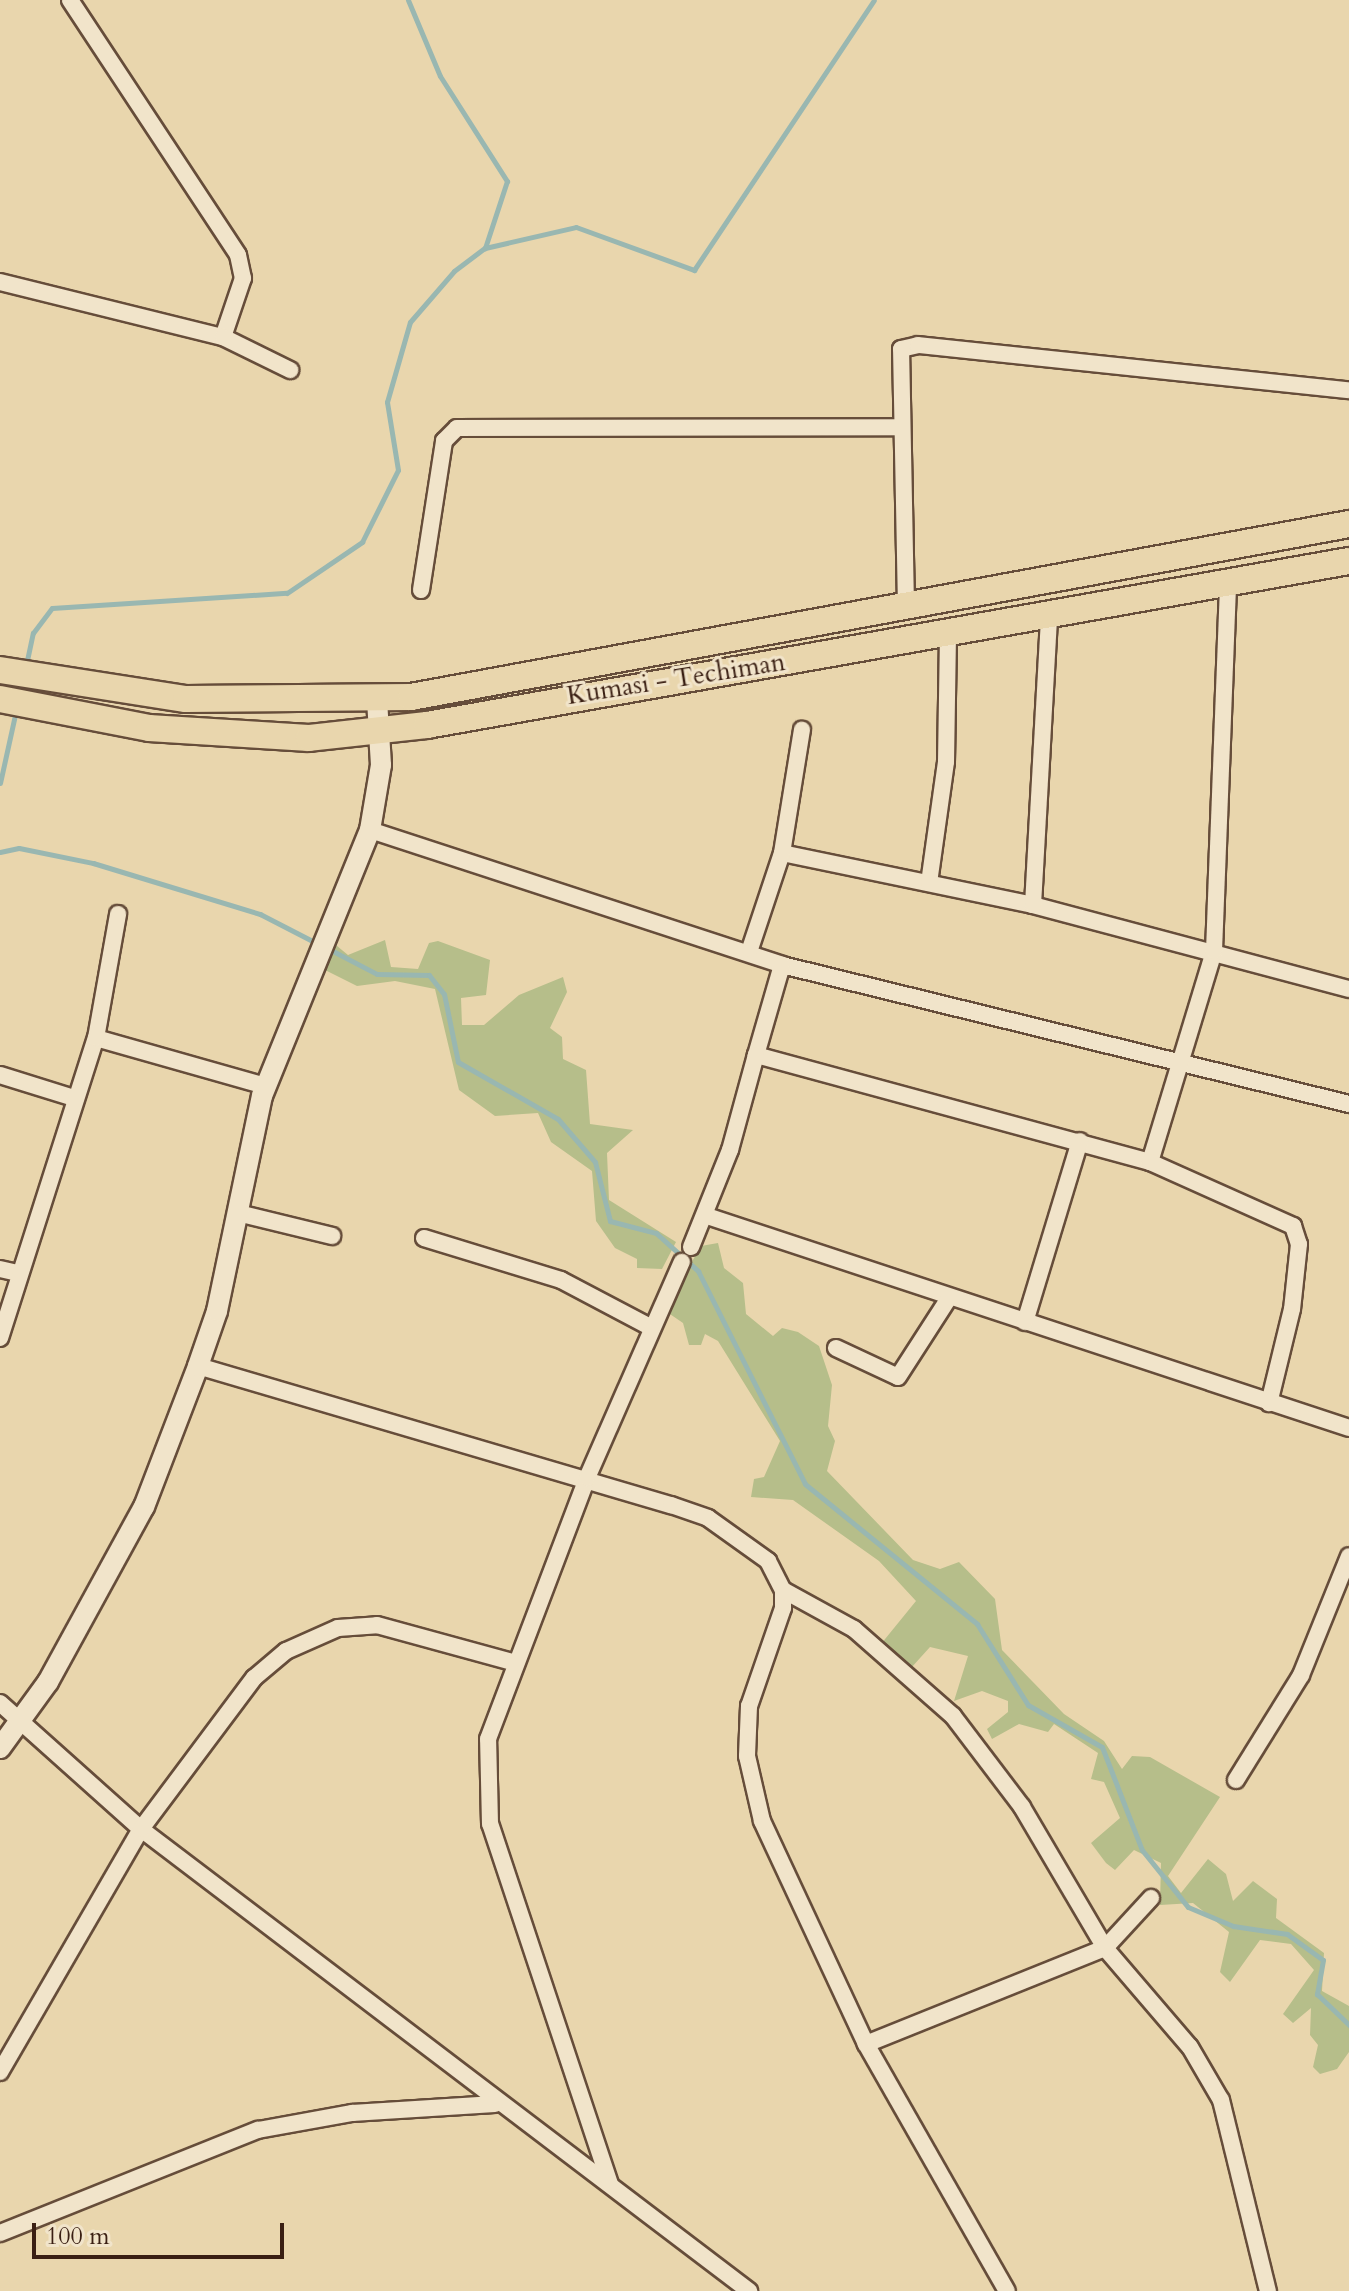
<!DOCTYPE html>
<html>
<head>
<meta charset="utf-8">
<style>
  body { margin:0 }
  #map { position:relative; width:1349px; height:2291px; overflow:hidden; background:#e9d6ad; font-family:Cardo,serif }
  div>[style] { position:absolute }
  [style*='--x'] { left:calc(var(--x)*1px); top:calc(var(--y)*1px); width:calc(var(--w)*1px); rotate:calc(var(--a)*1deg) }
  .green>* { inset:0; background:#b6be8a }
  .stream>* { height:5px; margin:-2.5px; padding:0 2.5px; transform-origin:2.5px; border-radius:2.5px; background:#99b7b1 }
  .roads { filter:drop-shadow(2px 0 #664d3a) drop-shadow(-2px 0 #664d3a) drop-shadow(0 2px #664d3a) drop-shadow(0 -2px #664d3a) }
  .minor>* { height:16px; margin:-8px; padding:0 8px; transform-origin:8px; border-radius:8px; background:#f1e4ca }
  .tertiary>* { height:20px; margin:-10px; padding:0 10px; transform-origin:10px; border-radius:10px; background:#f1e4ca }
  .trunk>* { height:26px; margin:-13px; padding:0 13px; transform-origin:13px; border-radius:13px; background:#e9d6ad }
  span { translate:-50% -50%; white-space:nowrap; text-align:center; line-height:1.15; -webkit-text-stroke:6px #f1e4ca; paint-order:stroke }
  .street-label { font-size:26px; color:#3a1f13 }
  .scale { position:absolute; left:32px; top:2223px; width:252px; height:36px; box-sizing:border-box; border:4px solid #3a1f13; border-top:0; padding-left:10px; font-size:24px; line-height:28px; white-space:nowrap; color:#3a1f13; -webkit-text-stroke:6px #f1e4ca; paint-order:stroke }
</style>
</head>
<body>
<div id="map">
  <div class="green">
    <div style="clip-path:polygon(385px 940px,391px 967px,418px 969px,429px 943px,438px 941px,490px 960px,486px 995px,461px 998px,462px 1025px,484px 1025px,519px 995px,563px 977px,567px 992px,550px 1028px,562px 1037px,563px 1059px,586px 1070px,590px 1124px,633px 1130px,607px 1153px,609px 1200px,676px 1242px,662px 1269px,637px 1268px,637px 1259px,615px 1248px,596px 1221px,592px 1171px,551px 1142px,538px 1113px,495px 1116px,459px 1090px,435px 989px,395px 981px,357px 986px,323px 969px,331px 941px,348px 955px)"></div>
    <div style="clip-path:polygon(718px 1243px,724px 1268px,743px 1283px,746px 1314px,773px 1336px,782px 1328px,798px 1332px,819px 1346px,832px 1385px,828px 1426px,835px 1441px,827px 1471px,913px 1560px,940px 1569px,959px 1562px,995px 1599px,1002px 1650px,1064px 1714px,1104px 1741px,1122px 1769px,1132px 1756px,1150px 1757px,1220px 1797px,1168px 1876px,1181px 1893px,1208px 1859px,1226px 1874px,1233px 1901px,1253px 1881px,1277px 1899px,1276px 1918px,1324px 1953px,1322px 1991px,1349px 2006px,1349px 2052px,1337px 2069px,1320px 2074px,1313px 2067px,1318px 2045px,1310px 2035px,1311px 2008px,1293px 2023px,1283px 2014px,1314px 1970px,1291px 1944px,1260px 1940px,1230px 1982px,1220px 1972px,1229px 1932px,1193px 1903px,1160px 1905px,1161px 1863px,1134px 1850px,1115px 1870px,1106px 1863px,1091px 1843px,1120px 1818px,1104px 1782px,1091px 1779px,1098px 1753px,1054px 1724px,1048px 1732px,1019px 1724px,992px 1739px,987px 1729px,1008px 1712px,1008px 1701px,982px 1691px,954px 1701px,968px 1656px,930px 1647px,911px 1668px,881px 1644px,916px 1601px,879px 1561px,793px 1500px,751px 1497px,754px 1479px,764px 1477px,780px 1441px,718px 1341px,705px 1334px,701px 1345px,689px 1345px,683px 1323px,664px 1310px,701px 1246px)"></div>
  </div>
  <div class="stream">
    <div style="--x:408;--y:0;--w:82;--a:67.2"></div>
    <div style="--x:440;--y:76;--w:125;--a:57.5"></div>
    <div style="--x:507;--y:181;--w:71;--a:108.2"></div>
    <div style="--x:26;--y:665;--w:33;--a:-78"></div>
    <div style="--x:33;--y:633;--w:31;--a:-53"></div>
    <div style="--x:52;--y:608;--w:235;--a:-3.7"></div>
    <div style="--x:287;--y:593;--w:91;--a:-34.2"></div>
    <div style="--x:362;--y:542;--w:80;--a:-63.4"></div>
    <div style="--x:398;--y:470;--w:69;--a:-99.2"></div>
    <div style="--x:387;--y:402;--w:83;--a:-74"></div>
    <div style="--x:410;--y:322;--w:67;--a:-49.2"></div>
    <div style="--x:454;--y:271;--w:39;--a:-37"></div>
    <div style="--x:485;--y:248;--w:93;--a:-13"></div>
    <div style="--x:576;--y:227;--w:126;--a:20"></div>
    <div style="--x:694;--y:270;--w:324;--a:-56.3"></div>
    <div style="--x:0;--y:783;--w:75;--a:-77.6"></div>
    <div style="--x:0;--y:852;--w:19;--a:-12"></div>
    <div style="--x:19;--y:848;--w:76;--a:11.5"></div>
    <div style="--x:93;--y:863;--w:175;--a:17"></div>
    <div style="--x:260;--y:914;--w:65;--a:27.3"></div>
    <div style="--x:327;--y:948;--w:56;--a:27.5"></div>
    <div style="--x:377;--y:974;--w:52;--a:1.1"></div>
    <div style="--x:429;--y:975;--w:24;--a:52"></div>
    <div style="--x:444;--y:994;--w:69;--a:78.4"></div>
    <div style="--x:458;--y:1062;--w:115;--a:29.7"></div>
    <div style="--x:558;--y:1119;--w:57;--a:49.3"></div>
    <div style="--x:595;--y:1162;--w:61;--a:75.7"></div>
    <div style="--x:610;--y:1221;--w:48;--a:14.6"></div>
    <div style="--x:656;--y:1233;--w:57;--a:42.1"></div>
    <div style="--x:698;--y:1271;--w:238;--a:63.3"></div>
    <div style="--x:805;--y:1484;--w:222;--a:39.1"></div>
    <div style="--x:977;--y:1624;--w:96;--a:57.8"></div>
    <div style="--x:1028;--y:1705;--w:85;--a:29.6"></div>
    <div style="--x:1102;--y:1747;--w:110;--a:68.8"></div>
    <div style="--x:1142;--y:1850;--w:73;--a:51.1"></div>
    <div style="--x:1188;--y:1907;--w:49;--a:22.9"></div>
    <div style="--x:1233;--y:1926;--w:55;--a:8.4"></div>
    <div style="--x:1287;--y:1934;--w:44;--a:35.8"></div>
    <div style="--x:1323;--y:1960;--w:35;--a:100"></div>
    <div style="--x:1317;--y:1994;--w:45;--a:44.1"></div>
  </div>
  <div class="roads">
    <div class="minor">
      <div style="--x:70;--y:0;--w:305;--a:56.6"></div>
      <div style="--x:238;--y:255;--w:24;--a:78"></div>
      <div style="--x:243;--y:278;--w:62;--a:108.7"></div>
      <div style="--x:0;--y:282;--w:230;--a:13.9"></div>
      <div style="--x:223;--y:337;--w:75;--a:26.2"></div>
      <div style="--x:421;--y:590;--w:151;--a:-81.2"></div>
      <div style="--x:444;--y:441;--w:18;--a:-45"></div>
      <div style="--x:457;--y:428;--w:444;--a:-0.1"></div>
      <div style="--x:906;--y:607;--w:258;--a:-91.1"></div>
      <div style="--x:901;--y:349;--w:17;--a:-13"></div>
      <div style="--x:918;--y:345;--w:433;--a:6"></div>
      <div style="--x:370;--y:830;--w:434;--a:18.1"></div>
      <div style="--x:782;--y:965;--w:584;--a:13.77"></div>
      <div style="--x:782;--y:853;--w:256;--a:11.7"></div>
      <div style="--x:1033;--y:905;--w:327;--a:14.9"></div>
      <div style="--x:929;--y:883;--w:122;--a:-82"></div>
      <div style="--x:946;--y:762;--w:126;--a:-89.1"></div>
      <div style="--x:1033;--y:905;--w:289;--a:-86.8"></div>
      <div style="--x:750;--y:949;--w:101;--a:-71.6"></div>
      <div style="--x:782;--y:853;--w:125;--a:-80.8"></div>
      <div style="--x:782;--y:965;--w:94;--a:106.1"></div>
      <div style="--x:756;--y:1055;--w:408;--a:15.2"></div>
      <div style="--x:1150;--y:1162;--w:220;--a:-73.1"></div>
      <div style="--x:1214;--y:951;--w:366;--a:-87.8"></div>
      <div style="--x:96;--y:1038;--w:177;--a:15.8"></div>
      <div style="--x:0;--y:1075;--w:77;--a:17.3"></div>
      <div style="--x:1150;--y:1162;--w:157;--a:24.1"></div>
      <div style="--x:1293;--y:1226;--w:19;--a:72"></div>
      <div style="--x:1299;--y:1244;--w:65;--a:96.1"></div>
      <div style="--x:1292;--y:1309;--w:97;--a:103.7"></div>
      <div style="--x:238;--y:1213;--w:97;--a:13.7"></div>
      <div style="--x:707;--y:1216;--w:676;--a:18.27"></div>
      <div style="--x:424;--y:1238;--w:143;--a:17"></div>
      <div style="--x:561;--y:1280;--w:101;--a:27.8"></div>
      <div style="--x:691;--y:1247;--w:105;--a:-68.1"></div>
      <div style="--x:730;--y:1150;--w:98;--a:-74.7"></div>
      <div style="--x:0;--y:1269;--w:17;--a:13"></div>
      <div style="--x:1025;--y:1322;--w:189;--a:-73.1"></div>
      <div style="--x:0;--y:1338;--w:315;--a:-72.3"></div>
      <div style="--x:96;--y:1038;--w:126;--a:-79.9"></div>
      <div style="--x:836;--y:1348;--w:68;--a:25.1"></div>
      <div style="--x:898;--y:1377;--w:94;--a:-57.2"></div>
      <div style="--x:198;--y:1366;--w:493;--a:16.4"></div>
      <div style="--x:671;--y:1505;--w:39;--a:19"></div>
      <div style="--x:708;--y:1518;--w:74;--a:35.6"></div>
      <div style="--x:768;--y:1561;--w:33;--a:63"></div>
      <div style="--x:783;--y:1590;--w:18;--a:90"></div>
      <div style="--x:783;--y:1608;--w:104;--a:109.1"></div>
      <div style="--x:749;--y:1706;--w:50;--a:92.3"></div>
      <div style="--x:747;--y:1756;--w:67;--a:77"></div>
      <div style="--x:762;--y:1821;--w:246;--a:65"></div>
      <div style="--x:866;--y:2044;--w:284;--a:60.3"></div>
      <div style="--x:783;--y:1590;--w:81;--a:28.8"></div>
      <div style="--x:854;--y:1629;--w:132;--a:41.3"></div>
      <div style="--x:953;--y:1716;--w:114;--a:52.8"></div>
      <div style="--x:1022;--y:1807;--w:164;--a:59.5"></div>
      <div style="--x:1105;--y:1948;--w:130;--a:49.4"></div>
      <div style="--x:1190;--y:2047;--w:61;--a:59.7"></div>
      <div style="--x:1221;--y:2100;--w:197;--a:76.2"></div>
      <div style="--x:0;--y:1703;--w:189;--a:41.8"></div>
      <div style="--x:141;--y:1829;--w:764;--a:37.23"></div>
      <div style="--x:1236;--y:1780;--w:123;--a:-58.2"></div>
      <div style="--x:1301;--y:1675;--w:128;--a:-68"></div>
      <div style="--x:866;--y:2044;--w:258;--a:-21.9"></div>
      <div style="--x:1105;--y:1948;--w:68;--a:-47.4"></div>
      <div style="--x:0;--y:2072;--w:281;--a:-59.9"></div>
      <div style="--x:141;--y:1829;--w:189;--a:-53.2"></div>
      <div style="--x:254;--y:1678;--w:42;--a:-40.2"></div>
      <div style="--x:286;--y:1651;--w:57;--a:-23.9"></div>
      <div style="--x:338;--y:1628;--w:39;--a:-4"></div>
      <div style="--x:377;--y:1625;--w:144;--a:15.3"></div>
      <div style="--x:610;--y:2184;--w:379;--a:-108.4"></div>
      <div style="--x:490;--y:1824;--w:85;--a:-91.3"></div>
      <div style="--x:488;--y:1739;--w:279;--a:-69.2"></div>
      <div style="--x:587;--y:1478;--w:236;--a:-66.3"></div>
      <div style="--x:0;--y:2233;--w:278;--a:-21.8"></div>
      <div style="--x:258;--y:2130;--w:96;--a:-10.3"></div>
      <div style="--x:352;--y:2113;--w:143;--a:-3.6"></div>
    </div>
    <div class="tertiary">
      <div style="--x:0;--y:1748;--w:82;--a:-54"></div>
      <div style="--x:48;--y:1682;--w:200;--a:-61.3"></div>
      <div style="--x:144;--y:1507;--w:151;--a:-69"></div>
      <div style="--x:198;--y:1366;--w:58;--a:-70.9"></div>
      <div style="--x:217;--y:1311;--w:220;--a:-78.2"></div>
      <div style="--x:262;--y:1096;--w:287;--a:-67.9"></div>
      <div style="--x:370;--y:830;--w:66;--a:-80.4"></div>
      <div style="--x:381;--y:765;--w:66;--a:-93.5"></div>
    </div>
    <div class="trunk">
      <div style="--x:0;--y:670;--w:188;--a:8.9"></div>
      <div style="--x:186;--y:699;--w:225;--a:-0.5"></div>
      <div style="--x:411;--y:697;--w:954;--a:-10.45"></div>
      <div style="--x:0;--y:699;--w:152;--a:11"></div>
      <div style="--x:149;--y:728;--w:160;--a:3.6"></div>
      <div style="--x:309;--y:738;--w:119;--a:-6.3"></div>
      <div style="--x:427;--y:725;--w:936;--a:-10.09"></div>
    </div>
  </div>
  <div class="street-label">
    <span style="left:676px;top:679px;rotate:-9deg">Kumasi - Techiman</span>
  </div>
  <div class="scale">100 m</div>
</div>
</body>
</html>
